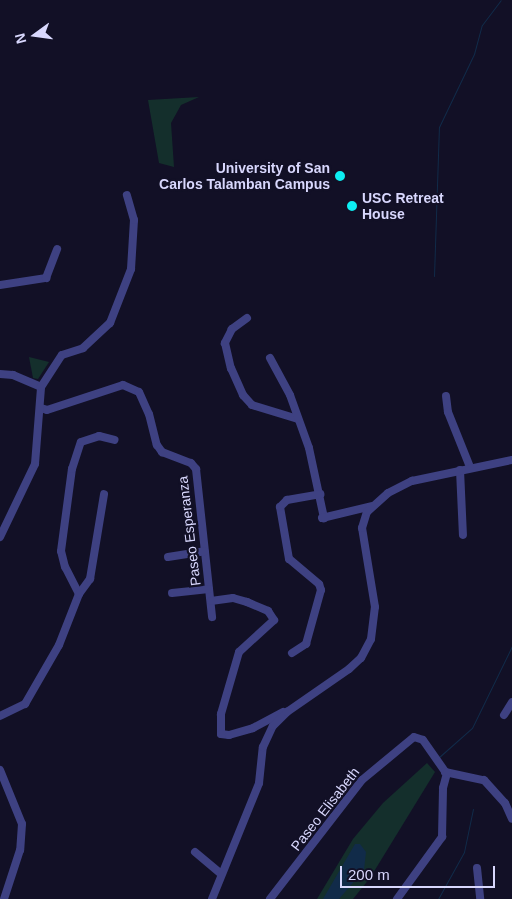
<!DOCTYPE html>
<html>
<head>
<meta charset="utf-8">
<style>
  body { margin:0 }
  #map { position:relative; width:512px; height:899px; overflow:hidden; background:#121026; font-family:Helvetica,sans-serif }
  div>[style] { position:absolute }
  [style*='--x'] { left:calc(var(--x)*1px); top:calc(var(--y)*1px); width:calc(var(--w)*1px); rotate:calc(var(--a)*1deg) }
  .green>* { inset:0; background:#142f2c }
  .water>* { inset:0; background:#112b49 }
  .stream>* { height:1px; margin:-0.5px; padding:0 0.5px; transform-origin:0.5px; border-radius:0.5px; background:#112b49 }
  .minor>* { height:8px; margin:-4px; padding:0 4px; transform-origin:4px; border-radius:4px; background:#3e4182 }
  .dots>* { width:14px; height:14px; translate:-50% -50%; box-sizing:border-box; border:2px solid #121026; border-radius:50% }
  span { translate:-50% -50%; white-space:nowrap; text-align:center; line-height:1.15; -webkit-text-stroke:4.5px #121026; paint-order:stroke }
  .poi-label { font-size:14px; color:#d8d7fd; font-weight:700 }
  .right { translate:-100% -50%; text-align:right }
  .left { translate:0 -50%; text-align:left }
  .street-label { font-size:14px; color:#d8d7fd }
  .north { position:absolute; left:10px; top:10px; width:50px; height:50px; -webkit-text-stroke:4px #121026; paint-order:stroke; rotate:256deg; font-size:14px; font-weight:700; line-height:20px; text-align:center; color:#d8d7fd }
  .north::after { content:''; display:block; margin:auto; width:18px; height:22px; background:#d8d7fd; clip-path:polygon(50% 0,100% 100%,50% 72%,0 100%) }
  .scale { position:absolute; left:340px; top:866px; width:155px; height:22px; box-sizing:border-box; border:2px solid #d8d7fd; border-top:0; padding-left:6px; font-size:15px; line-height:18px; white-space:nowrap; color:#d8d7fd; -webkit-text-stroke:4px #121026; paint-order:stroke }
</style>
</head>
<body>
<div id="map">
  <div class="green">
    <div style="clip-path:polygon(199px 97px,181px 105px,171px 123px,174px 167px,159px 163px,148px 100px)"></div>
    <div style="clip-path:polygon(29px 357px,49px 362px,38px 379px,33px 378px)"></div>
    <div style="clip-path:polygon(427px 763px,435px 772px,370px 878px,353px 899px,317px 899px,353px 839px,383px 803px)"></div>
  </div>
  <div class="water">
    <div style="clip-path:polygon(355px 844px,360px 844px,366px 852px,364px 870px,339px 899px,323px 899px)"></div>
  </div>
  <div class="stream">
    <div style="--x:434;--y:276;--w:149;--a:-88.1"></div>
    <div style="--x:439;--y:127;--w:81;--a:-64.4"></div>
    <div style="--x:474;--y:54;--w:30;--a:-75"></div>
    <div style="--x:482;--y:25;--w:31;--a:-53"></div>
    <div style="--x:438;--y:758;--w:45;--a:-41.4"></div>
    <div style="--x:472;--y:728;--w:91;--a:-64"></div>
    <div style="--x:438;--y:899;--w:54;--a:-61"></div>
    <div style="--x:464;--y:852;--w:44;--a:-78.2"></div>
  </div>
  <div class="minor">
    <div style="--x:0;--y:285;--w:47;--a:-8.7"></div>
    <div style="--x:46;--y:278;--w:31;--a:-69"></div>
    <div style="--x:247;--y:318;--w:19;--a:144"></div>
    <div style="--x:232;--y:329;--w:16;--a:117"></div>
    <div style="--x:225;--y:343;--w:26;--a:77"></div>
    <div style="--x:231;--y:368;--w:30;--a:66"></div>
    <div style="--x:243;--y:395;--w:13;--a:48"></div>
    <div style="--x:252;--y:405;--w:48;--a:16.9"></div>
    <div style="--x:270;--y:358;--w:42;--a:61.6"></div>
    <div style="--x:290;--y:395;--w:56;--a:70.3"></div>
    <div style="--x:309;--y:448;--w:72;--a:77.9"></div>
    <div style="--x:0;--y:374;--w:13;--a:4"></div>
    <div style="--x:13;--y:375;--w:30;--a:23"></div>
    <div style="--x:446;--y:396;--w:16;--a:83"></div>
    <div style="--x:448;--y:412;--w:59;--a:68.2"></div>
    <div style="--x:41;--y:408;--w:6;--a:18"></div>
    <div style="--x:47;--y:410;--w:80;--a:-18.2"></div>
    <div style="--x:123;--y:385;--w:17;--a:24"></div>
    <div style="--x:139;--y:392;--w:24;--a:66"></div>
    <div style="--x:149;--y:414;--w:32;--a:76"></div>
    <div style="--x:157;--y:445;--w:9;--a:54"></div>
    <div style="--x:162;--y:452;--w:31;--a:21"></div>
    <div style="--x:191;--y:463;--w:8;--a:50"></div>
    <div style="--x:196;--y:469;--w:149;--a:83.8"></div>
    <div style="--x:460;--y:470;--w:65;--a:87.4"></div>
    <div style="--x:322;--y:518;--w:51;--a:-13.5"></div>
    <div style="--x:0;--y:537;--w:81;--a:-64.4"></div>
    <div style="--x:35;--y:464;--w:77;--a:-85.5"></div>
    <div style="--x:41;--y:387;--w:38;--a:-57"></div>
    <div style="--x:62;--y:355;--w:22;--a:-18"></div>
    <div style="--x:83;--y:348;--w:37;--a:-43"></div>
    <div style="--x:110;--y:323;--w:58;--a:-68.7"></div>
    <div style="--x:131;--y:269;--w:49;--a:-86.5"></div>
    <div style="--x:134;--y:220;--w:26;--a:-106"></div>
    <div style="--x:168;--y:557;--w:37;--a:-9"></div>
    <div style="--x:172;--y:593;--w:37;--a:-6"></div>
    <div style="--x:79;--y:594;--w:30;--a:-117"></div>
    <div style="--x:65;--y:567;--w:16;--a:-104"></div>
    <div style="--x:61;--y:551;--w:83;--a:-82.4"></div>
    <div style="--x:72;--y:469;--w:28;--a:-72"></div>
    <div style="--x:81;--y:442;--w:19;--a:-18"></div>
    <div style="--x:99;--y:436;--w:16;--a:14"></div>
    <div style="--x:211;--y:601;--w:22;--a:-8"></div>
    <div style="--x:233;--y:598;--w:15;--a:16"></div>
    <div style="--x:247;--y:602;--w:23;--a:23"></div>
    <div style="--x:268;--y:611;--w:11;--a:56"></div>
    <div style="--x:274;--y:620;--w:47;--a:137.6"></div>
    <div style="--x:239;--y:652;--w:65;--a:106.2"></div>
    <div style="--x:221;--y:714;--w:20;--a:90"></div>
    <div style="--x:221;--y:734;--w:8;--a:7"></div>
    <div style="--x:229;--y:735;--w:25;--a:-16"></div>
    <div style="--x:253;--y:728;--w:34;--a:-28"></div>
    <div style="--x:292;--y:653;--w:17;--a:-33"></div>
    <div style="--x:306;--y:644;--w:56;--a:-74.5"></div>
    <div style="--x:321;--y:590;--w:6;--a:-108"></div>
    <div style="--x:319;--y:584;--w:39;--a:-140"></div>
    <div style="--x:289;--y:559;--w:53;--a:-99.8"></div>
    <div style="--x:280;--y:507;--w:10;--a:-45"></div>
    <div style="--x:287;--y:500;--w:34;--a:-10"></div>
    <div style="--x:504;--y:715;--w:15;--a:-58"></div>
    <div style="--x:0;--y:716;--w:28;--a:-26"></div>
    <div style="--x:25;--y:704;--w:68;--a:-60"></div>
    <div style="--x:59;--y:645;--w:55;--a:-68.6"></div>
    <div style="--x:79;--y:594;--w:19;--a:-54"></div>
    <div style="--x:90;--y:579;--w:86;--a:-80.6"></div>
    <div style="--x:0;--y:770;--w:58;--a:67.8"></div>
    <div style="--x:22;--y:824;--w:26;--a:94"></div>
    <div style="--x:20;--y:850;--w:52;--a:108.1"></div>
    <div style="--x:195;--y:852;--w:34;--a:40"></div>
    <div style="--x:477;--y:868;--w:31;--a:84"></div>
    <div style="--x:212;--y:899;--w:125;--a:-67.9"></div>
    <div style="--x:259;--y:783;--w:36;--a:-84"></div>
    <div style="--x:263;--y:747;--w:23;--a:-65"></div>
    <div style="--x:273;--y:726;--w:20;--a:-45"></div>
    <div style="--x:287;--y:712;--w:75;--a:-34.7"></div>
    <div style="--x:349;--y:669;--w:16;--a:-43"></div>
    <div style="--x:361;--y:658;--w:21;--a:-62"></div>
    <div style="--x:371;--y:639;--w:32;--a:-83"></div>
    <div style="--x:375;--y:607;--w:80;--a:-99.3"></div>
    <div style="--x:362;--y:528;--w:17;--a:-73"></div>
    <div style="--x:367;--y:512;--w:28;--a:-42"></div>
    <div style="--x:388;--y:493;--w:27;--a:-27"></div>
    <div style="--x:412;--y:481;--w:102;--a:-11.9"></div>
    <div style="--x:270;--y:899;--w:150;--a:-52.3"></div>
    <div style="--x:362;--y:780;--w:67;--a:-39.6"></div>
    <div style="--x:414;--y:737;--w:9;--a:18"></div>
    <div style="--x:423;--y:740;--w:39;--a:55"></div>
    <div style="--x:445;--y:772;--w:40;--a:12"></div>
    <div style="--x:484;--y:780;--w:31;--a:48"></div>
    <div style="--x:505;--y:803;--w:17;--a:66"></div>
    <div style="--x:397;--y:899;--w:77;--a:-54"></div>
    <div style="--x:442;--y:837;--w:49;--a:-88.8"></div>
    <div style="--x:443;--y:788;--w:16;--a:-75"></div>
  </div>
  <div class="dots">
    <div style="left:340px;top:176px;background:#0deef3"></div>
    <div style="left:352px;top:206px;background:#0deef3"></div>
  </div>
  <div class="poi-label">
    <span class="right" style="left:330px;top:176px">University of San<br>Carlos Talamban Campus</span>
    <span class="left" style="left:362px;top:206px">USC Retreat<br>House</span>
  </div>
  <div class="street-label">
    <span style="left:189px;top:531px;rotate:-97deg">Paseo Esperanza</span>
    <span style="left:325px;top:809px;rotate:-52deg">Paseo Elisabeth</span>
  </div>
  <div class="north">N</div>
  <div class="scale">200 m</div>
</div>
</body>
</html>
